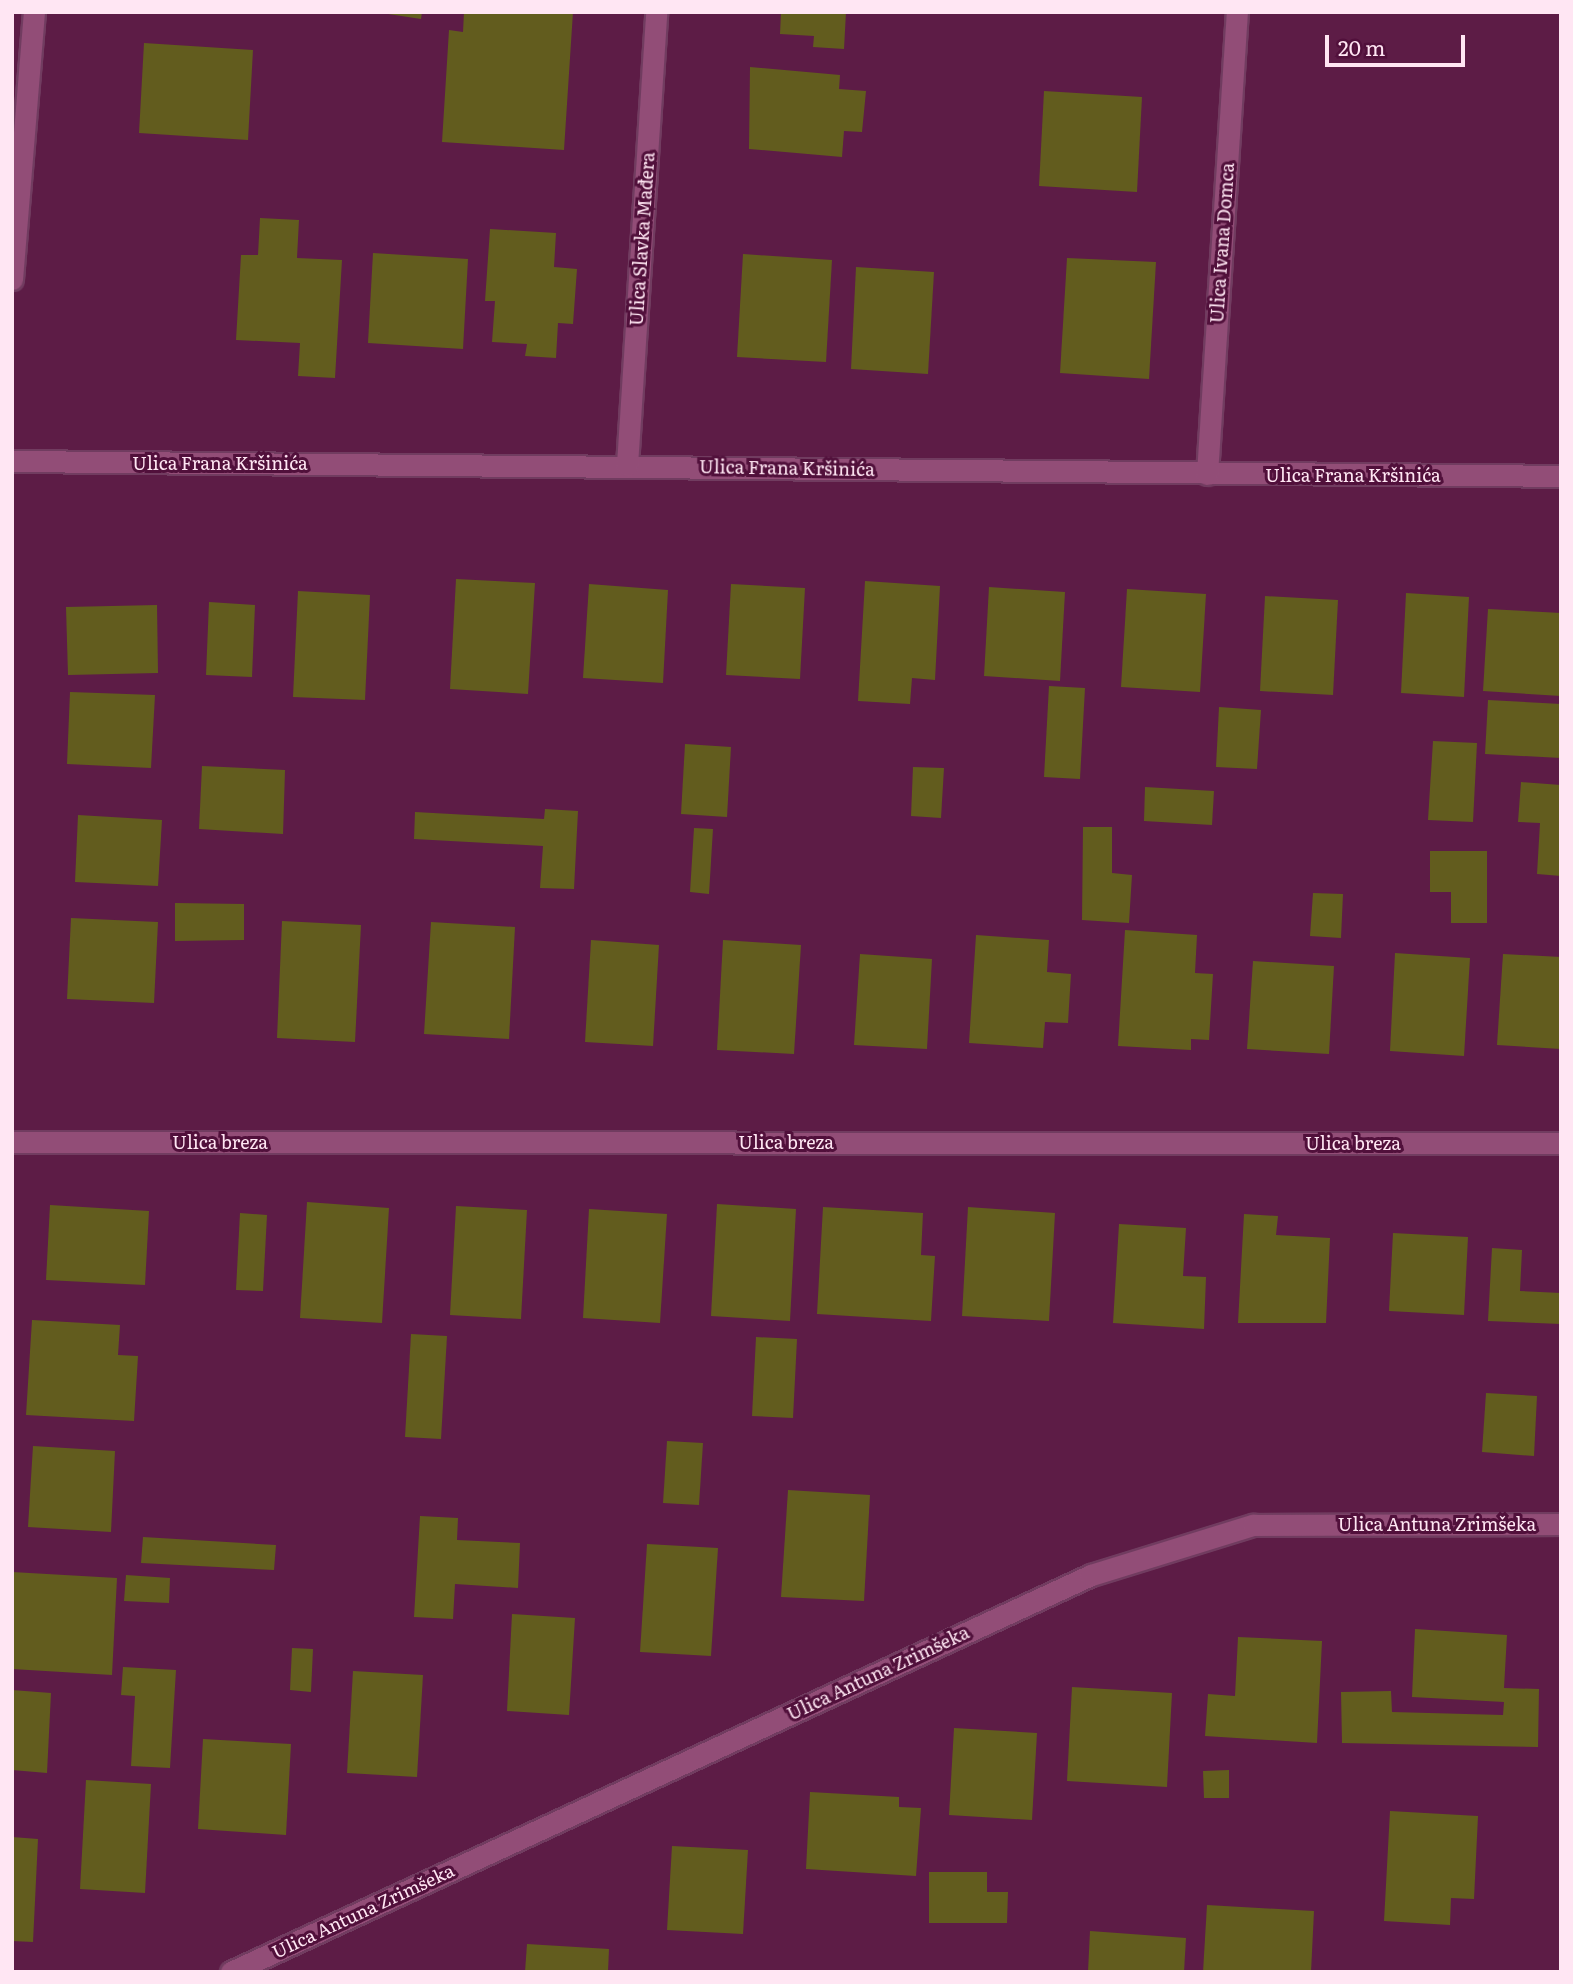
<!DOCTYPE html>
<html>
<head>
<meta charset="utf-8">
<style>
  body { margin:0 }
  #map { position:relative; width:1573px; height:1984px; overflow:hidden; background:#5d1c46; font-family:Literata,serif }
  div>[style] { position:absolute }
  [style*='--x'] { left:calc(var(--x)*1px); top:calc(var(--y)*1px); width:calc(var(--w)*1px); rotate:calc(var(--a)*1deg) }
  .building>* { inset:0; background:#625c1e }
  .roads { filter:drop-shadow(2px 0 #713c60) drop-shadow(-2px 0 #713c60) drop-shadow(0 2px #713c60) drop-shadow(0 -2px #713c60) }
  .street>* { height:21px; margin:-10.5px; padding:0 10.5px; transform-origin:10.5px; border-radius:10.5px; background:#924d77 }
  span { translate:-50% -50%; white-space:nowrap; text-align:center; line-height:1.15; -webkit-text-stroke:6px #51103b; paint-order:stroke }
  .street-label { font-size:18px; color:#ffe6f3 }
  .frame { position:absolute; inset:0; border:14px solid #ffe6f3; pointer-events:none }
  .scale { position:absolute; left:1325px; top:35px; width:140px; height:32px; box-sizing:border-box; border:4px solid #ffe6f3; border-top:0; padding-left:9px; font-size:21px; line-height:24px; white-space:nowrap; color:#ffe6f3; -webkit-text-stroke:5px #51103b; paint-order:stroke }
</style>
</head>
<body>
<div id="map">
  <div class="building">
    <div style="clip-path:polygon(375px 12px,422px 12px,421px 19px)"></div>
    <div style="clip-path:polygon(464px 12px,573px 12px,564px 150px,442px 142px,449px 30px,463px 32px)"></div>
    <div style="clip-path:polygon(781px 12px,846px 12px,844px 49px,813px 47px,814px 36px,780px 34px)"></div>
    <div style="clip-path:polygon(144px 43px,253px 50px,248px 140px,139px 133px)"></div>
    <div style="clip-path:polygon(750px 67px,840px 75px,839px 89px,866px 91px,862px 132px,844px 131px,842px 157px,749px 149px)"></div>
    <div style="clip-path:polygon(1044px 91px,1142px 97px,1137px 192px,1039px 186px)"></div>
    <div style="clip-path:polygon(260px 218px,299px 220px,297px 258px,342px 260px,335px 378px,298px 376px,300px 343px,236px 340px,241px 255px,258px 255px)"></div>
    <div style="clip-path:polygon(490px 229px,556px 233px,554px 267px,577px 269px,573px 324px,558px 323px,556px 358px,525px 356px,527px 344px,492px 342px,495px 301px,485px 301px)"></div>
    <div style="clip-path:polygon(373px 253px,468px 259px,463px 349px,368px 343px)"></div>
    <div style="clip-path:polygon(743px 254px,832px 260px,826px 362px,737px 357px)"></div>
    <div style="clip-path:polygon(1067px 258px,1156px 262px,1149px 379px,1060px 373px)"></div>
    <div style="clip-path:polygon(856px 267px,934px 272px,928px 374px,851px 369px)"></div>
    <div style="clip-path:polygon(456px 579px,535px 583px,528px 694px,450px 689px)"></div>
    <div style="clip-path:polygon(865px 581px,940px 586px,935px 680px,912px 678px,910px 704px,858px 701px)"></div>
    <div style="clip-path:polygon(589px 584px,668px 590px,663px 683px,583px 678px)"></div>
    <div style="clip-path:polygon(731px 584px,805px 588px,800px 679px,726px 675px)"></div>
    <div style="clip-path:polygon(989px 587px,1065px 592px,1060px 681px,984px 676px)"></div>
    <div style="clip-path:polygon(1127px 589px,1206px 594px,1200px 692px,1121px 687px)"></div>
    <div style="clip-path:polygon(298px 591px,370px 595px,365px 700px,293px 697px)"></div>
    <div style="clip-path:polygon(1406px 593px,1469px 597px,1464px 697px,1401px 693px)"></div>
    <div style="clip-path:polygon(1265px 596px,1338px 600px,1333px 695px,1260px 691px)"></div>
    <div style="clip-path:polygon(209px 602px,255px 605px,252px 677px,206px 675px)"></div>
    <div style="clip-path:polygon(157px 605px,158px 673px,68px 675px,66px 607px)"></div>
    <div style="clip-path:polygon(1488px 609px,1561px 613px,1561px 696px,1483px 691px)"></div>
    <div style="clip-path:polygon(1049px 686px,1085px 688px,1080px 779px,1044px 777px)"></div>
    <div style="clip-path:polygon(70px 692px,155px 695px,151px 768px,67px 764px)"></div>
    <div style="clip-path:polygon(1488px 700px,1561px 704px,1561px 758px,1485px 754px)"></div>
    <div style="clip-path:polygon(1219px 707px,1261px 710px,1257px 769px,1216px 767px)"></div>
    <div style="clip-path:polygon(1433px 741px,1477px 743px,1473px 822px,1428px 820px)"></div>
    <div style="clip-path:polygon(685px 744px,731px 747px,727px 817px,681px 814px)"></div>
    <div style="clip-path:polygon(202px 766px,285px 770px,283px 834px,199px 829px)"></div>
    <div style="clip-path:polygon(913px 767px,944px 768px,941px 818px,911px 816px)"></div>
    <div style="clip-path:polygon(1521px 782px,1561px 785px,1561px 876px,1537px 874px,1540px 823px,1518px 822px)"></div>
    <div style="clip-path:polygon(1145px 787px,1214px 791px,1212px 825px,1144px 821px)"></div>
    <div style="clip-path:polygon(545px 809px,578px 811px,574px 889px,540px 888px,543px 846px,414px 839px,415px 812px,544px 819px)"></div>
    <div style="clip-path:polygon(78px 815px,162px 820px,158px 886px,75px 882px)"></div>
    <div style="clip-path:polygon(1083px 827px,1112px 827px,1112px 873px,1132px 875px,1129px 923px,1082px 920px)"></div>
    <div style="clip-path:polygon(694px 828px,713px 829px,709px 894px,690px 892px)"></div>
    <div style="clip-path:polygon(1430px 851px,1487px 851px,1487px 923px,1451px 923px,1451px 892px,1430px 892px)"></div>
    <div style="clip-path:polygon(1313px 893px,1343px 894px,1341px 938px,1310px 936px)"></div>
    <div style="clip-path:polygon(175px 903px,244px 904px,244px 940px,175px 941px)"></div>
    <div style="clip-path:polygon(71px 918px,158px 922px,154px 1003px,67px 999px)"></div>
    <div style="clip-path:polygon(282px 921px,361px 925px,355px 1042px,277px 1038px)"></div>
    <div style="clip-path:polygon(431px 922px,515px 927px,509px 1039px,424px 1034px)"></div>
    <div style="clip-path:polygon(1125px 930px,1197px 935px,1195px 973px,1213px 974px,1209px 1040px,1191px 1039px,1191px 1050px,1118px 1046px)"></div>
    <div style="clip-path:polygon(976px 935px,1049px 940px,1047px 972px,1071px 974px,1068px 1023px,1045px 1022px,1043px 1048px,969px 1043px)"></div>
    <div style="clip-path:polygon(591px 940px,659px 945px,653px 1046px,585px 1042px)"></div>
    <div style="clip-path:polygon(723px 940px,801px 945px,794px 1054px,717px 1050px)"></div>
    <div style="clip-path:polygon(1395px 953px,1470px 958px,1464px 1056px,1390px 1051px)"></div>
    <div style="clip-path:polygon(860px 954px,932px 959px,927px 1049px,854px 1045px)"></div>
    <div style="clip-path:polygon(1503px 954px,1561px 957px,1561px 1049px,1497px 1045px)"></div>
    <div style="clip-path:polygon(1253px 961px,1334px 966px,1329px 1054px,1247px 1049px)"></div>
    <div style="clip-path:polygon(307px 1202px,389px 1208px,382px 1323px,300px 1318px)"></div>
    <div style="clip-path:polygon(717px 1204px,796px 1209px,790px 1321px,711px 1316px)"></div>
    <div style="clip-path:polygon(50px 1205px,149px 1211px,145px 1285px,46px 1280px)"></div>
    <div style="clip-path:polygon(456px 1206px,527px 1210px,521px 1319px,450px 1315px)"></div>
    <div style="clip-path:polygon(823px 1207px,923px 1213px,921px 1255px,935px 1256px,931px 1321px,817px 1314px)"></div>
    <div style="clip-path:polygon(968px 1207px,1055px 1213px,1049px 1321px,962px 1316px)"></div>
    <div style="clip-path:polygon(589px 1209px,667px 1214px,660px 1323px,583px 1318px)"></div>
    <div style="clip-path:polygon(240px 1213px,267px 1215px,263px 1291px,236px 1290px)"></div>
    <div style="clip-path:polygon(1244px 1214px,1278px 1216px,1276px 1235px,1330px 1238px,1326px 1323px,1238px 1323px)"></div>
    <div style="clip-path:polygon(1119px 1224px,1186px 1228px,1183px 1276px,1206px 1277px,1204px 1329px,1113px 1323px)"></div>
    <div style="clip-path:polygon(1393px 1233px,1468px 1237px,1464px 1315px,1389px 1311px)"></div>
    <div style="clip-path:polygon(1492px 1248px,1522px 1250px,1520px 1291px,1561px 1293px,1561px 1324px,1488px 1321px)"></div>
    <div style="clip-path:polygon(32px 1320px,120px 1325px,118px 1355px,138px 1356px,134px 1421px,26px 1415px)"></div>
    <div style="clip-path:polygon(411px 1334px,447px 1336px,441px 1439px,405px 1437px)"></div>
    <div style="clip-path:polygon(756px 1337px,797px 1339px,793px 1418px,752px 1416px)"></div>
    <div style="clip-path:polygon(1486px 1393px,1537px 1396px,1534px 1456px,1482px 1452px)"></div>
    <div style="clip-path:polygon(667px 1441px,703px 1443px,699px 1505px,663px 1503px)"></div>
    <div style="clip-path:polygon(33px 1446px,115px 1451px,111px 1532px,28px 1527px)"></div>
    <div style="clip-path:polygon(788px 1490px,870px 1495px,864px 1601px,781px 1597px)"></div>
    <div style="clip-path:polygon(420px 1516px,458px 1518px,457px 1540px,520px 1543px,518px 1588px,455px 1584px,453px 1619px,414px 1617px)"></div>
    <div style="clip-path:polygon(143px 1537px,276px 1545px,274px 1570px,141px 1563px)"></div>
    <div style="clip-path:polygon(647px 1544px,718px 1548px,711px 1656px,640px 1652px)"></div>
    <div style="clip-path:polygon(12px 1572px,117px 1578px,112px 1675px,12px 1669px)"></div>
    <div style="clip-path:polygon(126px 1575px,170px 1578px,169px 1603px,124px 1601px)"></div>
    <div style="clip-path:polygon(512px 1614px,575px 1618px,569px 1715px,507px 1711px)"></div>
    <div style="clip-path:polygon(1415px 1629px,1507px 1635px,1504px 1688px,1539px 1689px,1538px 1747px,1342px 1743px,1341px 1692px,1391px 1691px,1392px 1712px,1503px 1715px,1504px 1702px,1412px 1697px)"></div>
    <div style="clip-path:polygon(1238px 1637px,1322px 1641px,1317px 1743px,1205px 1736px,1208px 1694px,1235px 1696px)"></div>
    <div style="clip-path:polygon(292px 1648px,313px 1649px,311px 1692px,290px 1690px)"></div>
    <div style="clip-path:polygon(123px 1667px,176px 1670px,170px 1768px,131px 1766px,135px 1696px,121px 1695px)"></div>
    <div style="clip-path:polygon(353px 1671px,423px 1675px,417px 1777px,347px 1773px)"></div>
    <div style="clip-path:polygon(1072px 1687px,1172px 1693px,1167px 1787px,1067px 1781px)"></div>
    <div style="clip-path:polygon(12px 1690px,51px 1693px,47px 1773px,12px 1770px)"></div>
    <div style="clip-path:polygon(954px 1728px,1037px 1733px,1032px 1820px,949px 1815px)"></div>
    <div style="clip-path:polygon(203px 1739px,291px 1744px,286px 1835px,198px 1829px)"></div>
    <div style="clip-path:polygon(1229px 1770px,1229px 1798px,1204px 1798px,1203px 1771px)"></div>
    <div style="clip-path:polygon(86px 1780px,151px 1784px,145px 1893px,80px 1889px)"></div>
    <div style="clip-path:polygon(810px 1792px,899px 1797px,899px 1807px,921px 1808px,916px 1876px,806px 1869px)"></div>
    <div style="clip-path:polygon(1390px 1811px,1478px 1816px,1474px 1899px,1451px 1898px,1450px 1925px,1384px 1921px)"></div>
    <div style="clip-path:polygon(12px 1837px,38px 1839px,33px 1942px,12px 1941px)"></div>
    <div style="clip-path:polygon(672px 1846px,748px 1850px,743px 1934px,667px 1930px)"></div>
    <div style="clip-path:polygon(929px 1872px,987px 1872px,987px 1892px,1008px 1892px,1007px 1923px,929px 1923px)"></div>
    <div style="clip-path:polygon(1207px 1905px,1314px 1911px,1311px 1972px,1203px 1972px)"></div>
    <div style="clip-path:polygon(1090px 1931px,1186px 1938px,1184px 1972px,1088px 1972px)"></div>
    <div style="clip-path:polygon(527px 1944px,609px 1949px,608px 1972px,525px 1972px)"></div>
  </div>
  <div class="roads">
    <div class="street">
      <div style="--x:12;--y:279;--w:268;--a:-85.3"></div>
      <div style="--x:12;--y:461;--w:1549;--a:0.55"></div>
      <div style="--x:627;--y:465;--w:454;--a:-86.3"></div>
      <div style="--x:1207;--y:474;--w:463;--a:-86.3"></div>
      <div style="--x:12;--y:1142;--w:1549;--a:0.04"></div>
      <div style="--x:231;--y:1972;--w:947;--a:-24.78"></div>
      <div style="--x:1091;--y:1575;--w:170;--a:-17.2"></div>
      <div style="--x:1253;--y:1525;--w:308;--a:-0.2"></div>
    </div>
  </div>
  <div class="street-label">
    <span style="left:642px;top:239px;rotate:-86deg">Ulica Slavka Mađera</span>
    <span style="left:1222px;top:243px;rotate:-86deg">Ulica Ivana Domca</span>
    <span style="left:220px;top:463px">Ulica Frana Kršinića</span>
    <span style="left:787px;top:468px;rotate:1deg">Ulica Frana Kršinića</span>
    <span style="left:1353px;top:475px">Ulica Frana Kršinića</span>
    <span style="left:220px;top:1142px">Ulica breza</span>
    <span style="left:786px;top:1142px">Ulica breza</span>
    <span style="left:1353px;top:1143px">Ulica breza</span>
    <span style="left:1437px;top:1524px">Ulica Antuna Zrimšeka</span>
    <span style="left:878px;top:1673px;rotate:-25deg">Ulica Antuna Zrimšeka</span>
    <span style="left:363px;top:1911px;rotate:-25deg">Ulica Antuna Zrimšeka</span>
  </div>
  <div class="frame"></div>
  <div class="scale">20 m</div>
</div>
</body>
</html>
